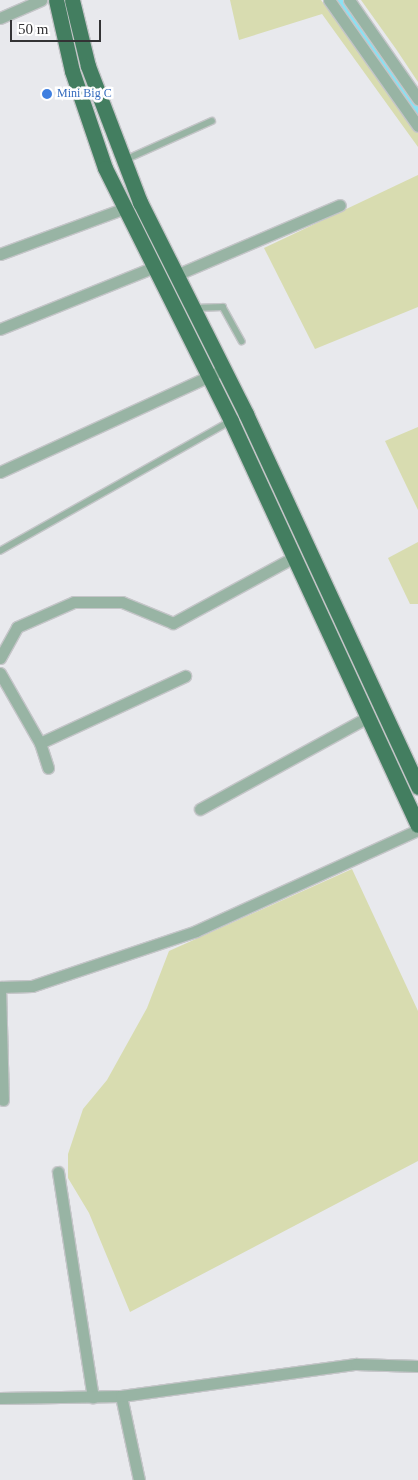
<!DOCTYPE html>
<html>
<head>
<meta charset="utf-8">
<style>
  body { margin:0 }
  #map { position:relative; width:418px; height:1480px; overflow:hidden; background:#e8e9ed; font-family:Georgia,serif }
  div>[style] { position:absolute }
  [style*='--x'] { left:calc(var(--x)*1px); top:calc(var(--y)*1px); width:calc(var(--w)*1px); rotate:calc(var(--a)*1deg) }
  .green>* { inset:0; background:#d8dcb0 }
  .canal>* { height:12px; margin:-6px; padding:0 6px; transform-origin:6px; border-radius:6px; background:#8ce1f2 }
  .roads { filter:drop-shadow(1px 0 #c4c5c8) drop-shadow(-1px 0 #c4c5c8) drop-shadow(0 1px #c4c5c8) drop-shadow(0 -1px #c4c5c8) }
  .service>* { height:5.5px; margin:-2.75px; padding:0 2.75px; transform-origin:2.75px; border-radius:2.75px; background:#98b4a4 }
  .minor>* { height:11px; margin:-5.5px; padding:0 5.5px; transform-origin:5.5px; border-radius:5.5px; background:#98b4a4 }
  .trunk>* { height:15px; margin:-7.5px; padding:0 7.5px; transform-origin:7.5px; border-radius:7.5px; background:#437e60 }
  .dots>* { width:14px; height:14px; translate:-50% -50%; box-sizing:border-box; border:2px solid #fff; border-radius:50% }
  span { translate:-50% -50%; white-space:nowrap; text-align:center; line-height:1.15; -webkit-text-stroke:5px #fff; paint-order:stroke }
  .shop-label { font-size:12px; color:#366cbe }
  .left { translate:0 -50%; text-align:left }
  .scale { position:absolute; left:10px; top:20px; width:91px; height:22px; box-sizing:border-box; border:2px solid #333335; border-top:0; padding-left:6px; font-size:15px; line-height:18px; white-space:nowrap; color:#333335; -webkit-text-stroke:4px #fff; paint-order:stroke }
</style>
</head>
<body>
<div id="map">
  <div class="green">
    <div style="clip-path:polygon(230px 0,321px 0,418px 133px,418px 147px,322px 14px,239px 40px)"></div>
    <div style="clip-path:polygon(361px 0,418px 0,418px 82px,396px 49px)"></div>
    <div style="clip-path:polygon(418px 175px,418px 307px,315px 349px,264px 248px)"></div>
    <div style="clip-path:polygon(418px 427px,418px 510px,385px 441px)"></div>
    <div style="clip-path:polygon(418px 542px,418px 604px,410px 604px,388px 558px)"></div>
    <div style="clip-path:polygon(352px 869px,418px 1011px,418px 1161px,130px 1312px,89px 1213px,68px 1178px,68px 1154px,83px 1109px,107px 1080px,147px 1008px,169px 951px)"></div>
  </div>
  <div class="canal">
    <div style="--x:340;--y:0;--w:140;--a:56.1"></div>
  </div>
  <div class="roads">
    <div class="service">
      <div style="--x:125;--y:160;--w:95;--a:-24.1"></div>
      <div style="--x:194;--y:308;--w:29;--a:-2"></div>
      <div style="--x:223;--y:307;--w:39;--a:61"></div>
      <div style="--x:0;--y:551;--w:265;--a:-29.4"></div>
    </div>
    <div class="minor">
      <div style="--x:329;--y:0;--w:154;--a:54.8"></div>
      <div style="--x:349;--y:0;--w:121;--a:55.1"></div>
      <div style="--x:0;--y:18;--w:45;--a:-23.7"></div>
      <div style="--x:0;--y:254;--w:133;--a:-20.2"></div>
      <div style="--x:176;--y:275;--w:178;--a:-23.1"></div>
      <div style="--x:0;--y:329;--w:166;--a:-21.9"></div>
      <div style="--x:0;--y:472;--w:245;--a:-24.6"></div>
      <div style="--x:0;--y:658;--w:35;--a:-61"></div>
      <div style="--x:17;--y:627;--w:62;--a:-23.7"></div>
      <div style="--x:74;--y:602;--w:48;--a:0"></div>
      <div style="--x:122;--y:602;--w:55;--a:22.4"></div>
      <div style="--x:173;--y:623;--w:138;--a:-28.6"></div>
      <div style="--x:0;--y:673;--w:81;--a:60.3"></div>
      <div style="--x:40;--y:743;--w:160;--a:-24.8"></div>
      <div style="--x:40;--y:743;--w:26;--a:72"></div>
      <div style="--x:200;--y:809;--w:189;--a:-28.7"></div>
      <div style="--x:0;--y:987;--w:32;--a:-2"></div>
      <div style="--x:32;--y:986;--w:173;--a:-18.5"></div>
      <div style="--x:196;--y:931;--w:244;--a:-24.5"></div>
      <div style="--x:0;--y:987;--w:113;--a:88.5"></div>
      <div style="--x:58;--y:1172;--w:228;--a:81.2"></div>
      <div style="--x:121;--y:1396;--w:86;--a:77.9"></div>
      <div style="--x:0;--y:1398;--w:121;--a:-0.9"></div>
      <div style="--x:121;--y:1396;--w:237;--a:-7.8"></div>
      <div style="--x:356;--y:1364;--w:62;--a:1.8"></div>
    </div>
    <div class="trunk">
      <div style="--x:56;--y:0;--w:73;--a:77.3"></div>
      <div style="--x:72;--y:71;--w:102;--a:71.2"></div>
      <div style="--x:105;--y:168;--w:283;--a:63.5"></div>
      <div style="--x:231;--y:421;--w:445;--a:65.2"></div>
      <div style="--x:72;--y:0;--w:68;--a:76.4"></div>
      <div style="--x:88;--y:66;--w:146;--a:69.1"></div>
      <div style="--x:140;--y:202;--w:237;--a:63.4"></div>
      <div style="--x:246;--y:414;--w:411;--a:65.2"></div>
    </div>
  </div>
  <div class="dots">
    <div style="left:47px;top:94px;background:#3f7fe0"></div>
  </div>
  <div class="shop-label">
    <span class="left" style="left:57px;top:94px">Mini Big C</span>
  </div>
  <div class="scale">50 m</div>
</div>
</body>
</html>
